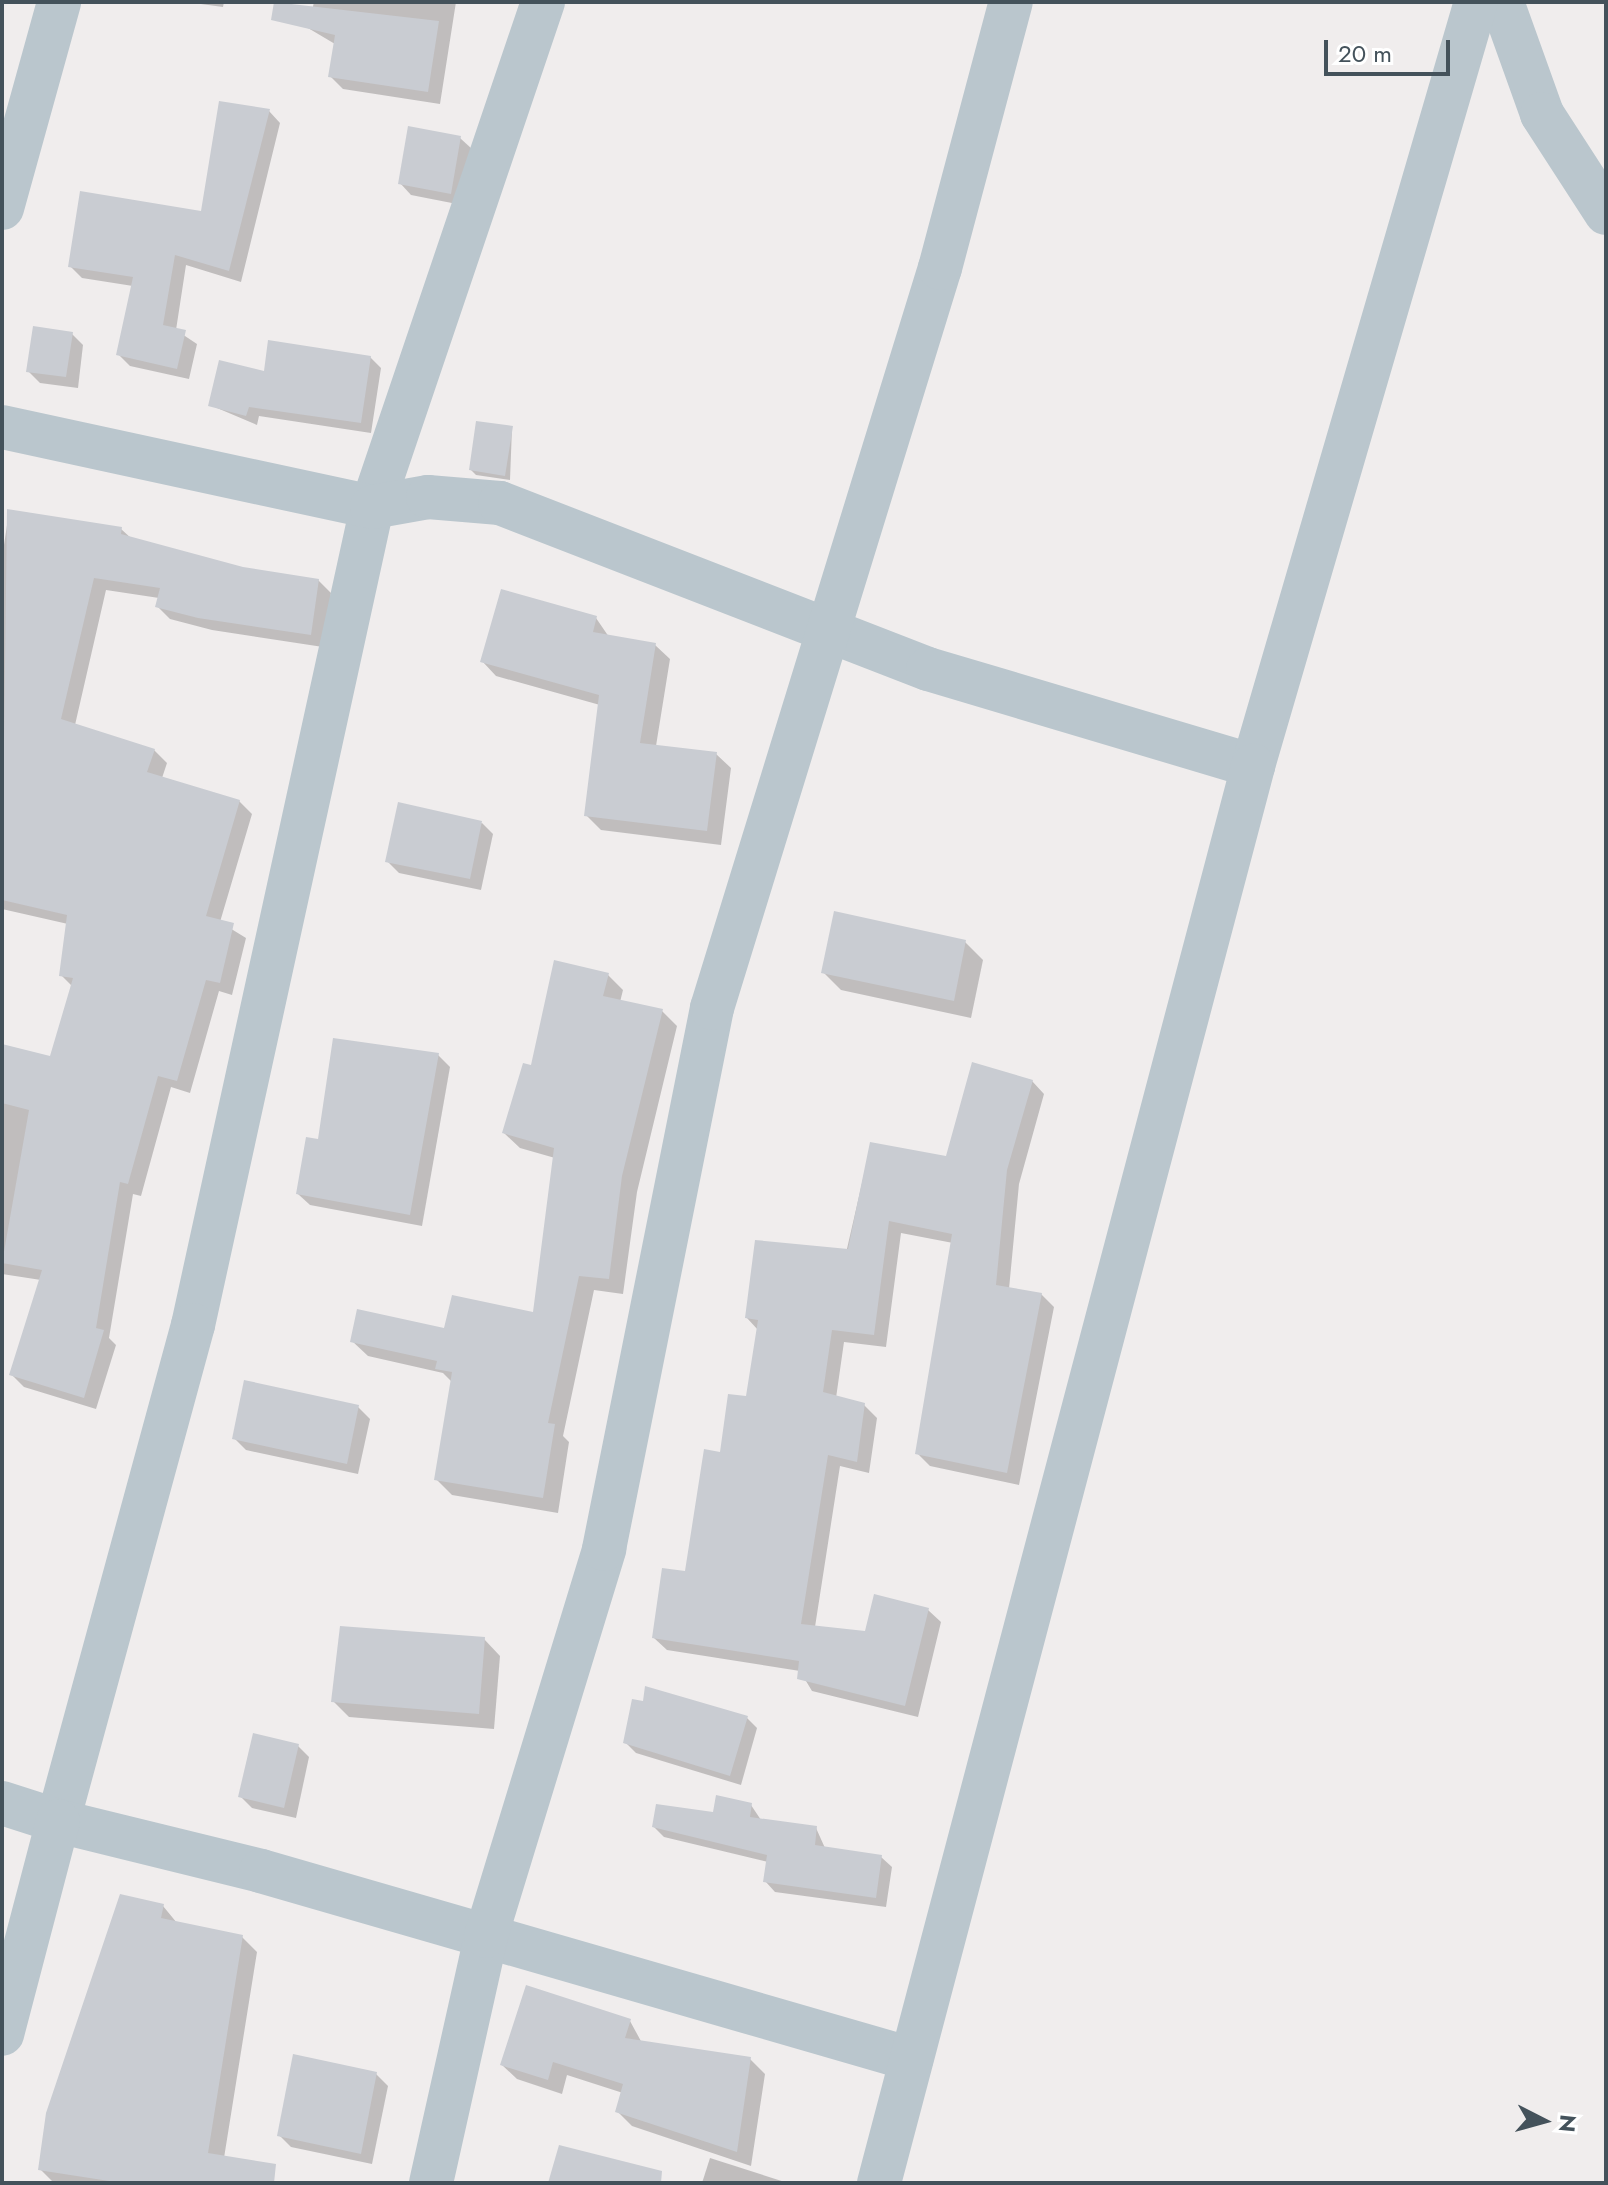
<!DOCTYPE html>
<html>
<head>
<meta charset="utf-8">
<style>
  body { margin:0 }
  #map { position:relative; width:1608px; height:2185px; overflow:hidden; background:#f0eded; font-family:Jost,sans-serif }
  div>[style] { position:absolute }
  [style*='--x'] { left:calc(var(--x)*1px); top:calc(var(--y)*1px); width:calc(var(--w)*1px); rotate:calc(var(--a)*1deg) }
  .shadow>* { inset:0; background:#0003 }
  .building>* { inset:0; background:#c9ccd2 }
  .minor>* { height:44px; margin:-22px; padding:0 22px; transform-origin:22px; border-radius:22px; background:#bac6cd }
  span { translate:-50% -50%; white-space:nowrap; text-align:center; line-height:1.15; -webkit-text-stroke:8px #fff; paint-order:stroke }
  .frame { position:absolute; inset:0; border:4px solid #44525b; pointer-events:none }
  .north { position:absolute; left:1504px; top:2081px; width:80px; height:80px; -webkit-text-stroke:6px #fff; paint-order:stroke; rotate:96deg; font-size:22px; font-weight:700; line-height:32px; text-align:center; color:#44525b }
  .north::after { content:''; display:block; margin:auto; width:28px; height:36px; background:#44525b; clip-path:polygon(50% 0,100% 100%,50% 72%,0 100%) }
  .scale { position:absolute; left:1324px; top:40px; width:126px; height:36px; box-sizing:border-box; border:4px solid #44525b; border-top:0; padding-left:10px; font-size:24px; line-height:28px; white-space:nowrap; color:#44525b; -webkit-text-stroke:6px #fff; paint-order:stroke }
</style>
</head>
<body>
<div id="map">
  <div class="shadow">
    <div style="clip-path:polygon(186px 2px,224px 2px,223px 7px)"></div>
    <div style="clip-path:polygon(314px 2px,456px 2px,440px 104px,343px 89px,330px 76px,335px 44px,308px 28px)"></div>
    <div style="clip-path:polygon(269px 111px,280px 123px,241px 282px,186px 265px,176px 330px,197px 344px,189px 379px,130px 366px,118px 354px,133px 286px,82px 278px,70px 266px,203px 213px)"></div>
    <div style="clip-path:polygon(460px 138px,472px 149px,462px 205px,411px 195px,400px 183px)"></div>
    <div style="clip-path:polygon(72px 334px,83px 345px,78px 388px,40px 383px,28px 371px)"></div>
    <div style="clip-path:polygon(370px 357px,381px 368px,371px 433px,259px 416px,257px 425px,210px 405px,266px 373px)"></div>
    <div style="clip-path:polygon(512px 428px,510px 480px,476px 475px,471px 470px)"></div>
    <div style="clip-path:polygon(9px 512px,121px 529px,132px 539px,242px 569px,318px 580px,331px 593px,323px 647px,212px 630px,170px 619px,157px 606px,159px 598px,106px 590px,75px 725px,154px 750px,167px 763px,162px 778px,239px 801px,252px 814px,220px 922px,246px 938px,232px 995px,219px 991px,190px 1093px,171px 1087px,141px 1196px,133px 1194px,109px 1338px,116px 1345px,96px 1409px,24px 1387px,11px 1374px,41px 1280px,2px 1274px,2px 1055px,52px 1058px,73px 987px,61px 975px,68px 924px,2px 909px,2px 558px)"></div>
    <div style="clip-path:polygon(596px 618px,609px 637px,655px 645px,670px 659px,656px 746px,716px 754px,731px 768px,721px 845px,601px 830px,586px 815px,600px 705px,496px 676px,482px 661px)"></div>
    <div style="clip-path:polygon(482px 823px,493px 834px,481px 890px,399px 873px,387px 861px)"></div>
    <div style="clip-path:polygon(965px 942px,983px 960px,971px 1018px,841px 990px,823px 972px)"></div>
    <div style="clip-path:polygon(608px 975px,623px 990px,620px 1002px,662px 1011px,677px 1026px,637px 1192px,623px 1294px,594px 1290px,563px 1436px,569px 1442px,558px 1513px,452px 1495px,436px 1479px,452px 1382px,443px 1373px,368px 1356px,352px 1341px,534px 1315px,555px 1158px,520px 1148px,504px 1133px,532px 1067px)"></div>
    <div style="clip-path:polygon(438px 1055px,450px 1067px,422px 1226px,310px 1205px,298px 1194px,320px 1141px)"></div>
    <div style="clip-path:polygon(1032px 1081px,1044px 1094px,1019px 1184px,1009px 1289px,1041px 1294px,1054px 1307px,1019px 1485px,930px 1466px,917px 1453px,953px 1243px,901px 1233px,886px 1347px,844px 1342px,836px 1398px,864px 1405px,877px 1418px,869px 1473px,840px 1466px,815px 1627px,867px 1633px,928px 1610px,941px 1622px,918px 1717px,812px 1691px,800px 1671px,667px 1650px,654px 1638px,687px 1574px,722px 1454px,748px 1399px,758px 1330px,747px 1318px,846px 1253px,871px 1144px,947px 1158px)"></div>
    <div style="clip-path:polygon(358px 1407px,370px 1419px,358px 1474px,246px 1450px,234px 1438px)"></div>
    <div style="clip-path:polygon(484px 1639px,500px 1656px,494px 1729px,349px 1717px,333px 1701px)"></div>
    <div style="clip-path:polygon(747px 1718px,757px 1728px,741px 1785px,636px 1753px,625px 1742px)"></div>
    <div style="clip-path:polygon(298px 1746px,309px 1757px,296px 1818px,252px 1808px,240px 1796px)"></div>
    <div style="clip-path:polygon(751px 1805px,761px 1820px,816px 1828px,825px 1848px,881px 1857px,892px 1867px,886px 1907px,775px 1892px,765px 1881px,768px 1862px,664px 1837px,654px 1827px)"></div>
    <div style="clip-path:polygon(163px 1906px,177px 1923px,242px 1937px,257px 1952px,224px 2158px,255px 2183px,54px 2183px,40px 2169px)"></div>
    <div style="clip-path:polygon(630px 2021px,642px 2043px,750px 2059px,765px 2074px,751px 2166px,632px 2126px,617px 2111px,623px 2093px,567px 2075px,562px 2094px,517px 2079px,502px 2065px)"></div>
    <div style="clip-path:polygon(376px 2074px,388px 2086px,372px 2164px,291px 2147px,279px 2135px)"></div>
    <div style="clip-path:polygon(710px 2158px,788px 2183px,702px 2183px)"></div>
  </div>
  <div class="building">
    <div style="clip-path:polygon(274px 2px,439px 21px,428px 92px,328px 77px,335px 35px,271px 20px)"></div>
    <div style="clip-path:polygon(219px 101px,270px 109px,229px 271px,175px 255px,163px 325px,186px 330px,177px 369px,116px 355px,133px 277px,68px 267px,80px 191px,201px 211px)"></div>
    <div style="clip-path:polygon(408px 126px,461px 136px,451px 194px,398px 184px)"></div>
    <div style="clip-path:polygon(33px 326px,73px 332px,66px 377px,26px 372px)"></div>
    <div style="clip-path:polygon(268px 340px,371px 356px,361px 423px,249px 407px,246px 416px,208px 406px,219px 360px,264px 371px)"></div>
    <div style="clip-path:polygon(476px 421px,513px 426px,505px 476px,469px 470px)"></div>
    <div style="clip-path:polygon(7px 509px,122px 527px,121px 534px,243px 567px,319px 579px,311px 635px,198px 618px,155px 607px,160px 588px,94px 578px,61px 719px,155px 749px,147px 772px,240px 800px,206px 916px,234px 923px,220px 983px,206px 980px,177px 1081px,158px 1076px,128px 1184px,120px 1182px,96px 1328px,104px 1330px,84px 1398px,9px 1375px,42px 1270px,2px 1263px,29px 1110px,2px 1103px,2px 1044px,50px 1056px,73px 978px,59px 976px,67px 915px,2px 900px)"></div>
    <div style="clip-path:polygon(501px 589px,597px 616px,593px 632px,656px 643px,640px 743px,717px 752px,707px 831px,584px 816px,599px 695px,480px 662px)"></div>
    <div style="clip-path:polygon(398px 802px,482px 821px,470px 879px,385px 862px)"></div>
    <div style="clip-path:polygon(834px 911px,966px 940px,954px 1001px,821px 973px)"></div>
    <div style="clip-path:polygon(554px 960px,609px 973px,603px 996px,663px 1009px,622px 1176px,609px 1279px,579px 1276px,548px 1423px,555px 1424px,543px 1498px,434px 1480px,452px 1372px,435px 1369px,437px 1361px,350px 1342px,357px 1309px,444px 1328px,452px 1295px,533px 1312px,554px 1148px,502px 1133px,523px 1063px,531px 1065px)"></div>
    <div style="clip-path:polygon(333px 1038px,439px 1053px,410px 1215px,296px 1194px,306px 1137px,318px 1139px)"></div>
    <div style="clip-path:polygon(972px 1062px,1033px 1080px,1007px 1170px,996px 1285px,1042px 1293px,1007px 1473px,915px 1454px,952px 1234px,889px 1221px,874px 1335px,832px 1330px,823px 1392px,865px 1403px,857px 1462px,828px 1455px,801px 1624px,865px 1631px,874px 1594px,929px 1608px,905px 1706px,797px 1679px,799px 1661px,652px 1638px,662px 1568px,685px 1571px,704px 1449px,720px 1452px,728px 1394px,746px 1396px,758px 1320px,745px 1318px,755px 1240px,848px 1249px,870px 1142px,946px 1156px)"></div>
    <div style="clip-path:polygon(244px 1380px,359px 1405px,347px 1464px,232px 1439px)"></div>
    <div style="clip-path:polygon(340px 1626px,485px 1637px,479px 1714px,331px 1702px)"></div>
    <div style="clip-path:polygon(645px 1686px,748px 1716px,730px 1776px,623px 1743px,632px 1699px,643px 1701px)"></div>
    <div style="clip-path:polygon(253px 1733px,299px 1744px,284px 1808px,238px 1797px)"></div>
    <div style="clip-path:polygon(716px 1795px,752px 1803px,750px 1817px,817px 1826px,815px 1845px,882px 1855px,876px 1898px,763px 1882px,767px 1855px,652px 1827px,656px 1804px,713px 1812px)"></div>
    <div style="clip-path:polygon(120px 1894px,164px 1904px,161px 1918px,243px 1935px,208px 2153px,276px 2164px,274px 2183px,122px 2183px,38px 2170px,46px 2113px)"></div>
    <div style="clip-path:polygon(526px 1985px,631px 2019px,625px 2038px,751px 2057px,737px 2152px,615px 2112px,623px 2084px,553px 2062px,548px 2080px,500px 2065px)"></div>
    <div style="clip-path:polygon(293px 2054px,377px 2072px,361px 2154px,277px 2136px)"></div>
    <div style="clip-path:polygon(559px 2145px,662px 2171px,661px 2183px,548px 2183px)"></div>
  </div>
  <div class="minor">
    <div style="--x:543;--y:2;--w:533;--a:108.71"></div>
    <div style="--x:372;--y:507;--w:837;--a:102.34"></div>
    <div style="--x:193;--y:1325;--w:514;--a:105.23"></div>
    <div style="--x:58;--y:1821;--w:209;--a:13.8"></div>
    <div style="--x:261;--y:1871;--w:677;--a:16.13"></div>
    <div style="--x:1502;--y:2;--w:119;--a:70.3"></div>
    <div style="--x:1542;--y:114;--w:118;--a:57.1"></div>
    <div style="--x:2;--y:208;--w:214;--a:-74.5"></div>
    <div style="--x:2;--y:427;--w:379;--a:12.2"></div>
    <div style="--x:372;--y:507;--w:57;--a:-10.1"></div>
    <div style="--x:428;--y:497;--w:72;--a:4.8"></div>
    <div style="--x:500;--y:503;--w:459;--a:21.2"></div>
    <div style="--x:928;--y:669;--w:339;--a:16.6"></div>
    <div style="--x:1253;--y:766;--w:796;--a:-73.73"></div>
    <div style="--x:2;--y:1803;--w:59;--a:17.8"></div>
    <div style="--x:58;--y:1821;--w:220;--a:104.7"></div>
    <div style="--x:431;--y:2183;--w:253;--a:-77.4"></div>
    <div style="--x:486;--y:1936;--w:405;--a:-73"></div>
    <div style="--x:604;--y:1549;--w:552;--a:-78.71"></div>
    <div style="--x:712;--y:1008;--w:774;--a:-72.88"></div>
    <div style="--x:940;--y:268;--w:275;--a:-75.1"></div>
    <div style="--x:879;--y:2183;--w:1466;--a:-75.21"></div>
  </div>
  <div class="frame"></div>
  <div class="north">N</div>
  <div class="scale">20 m</div>
</div>
</body>
</html>
